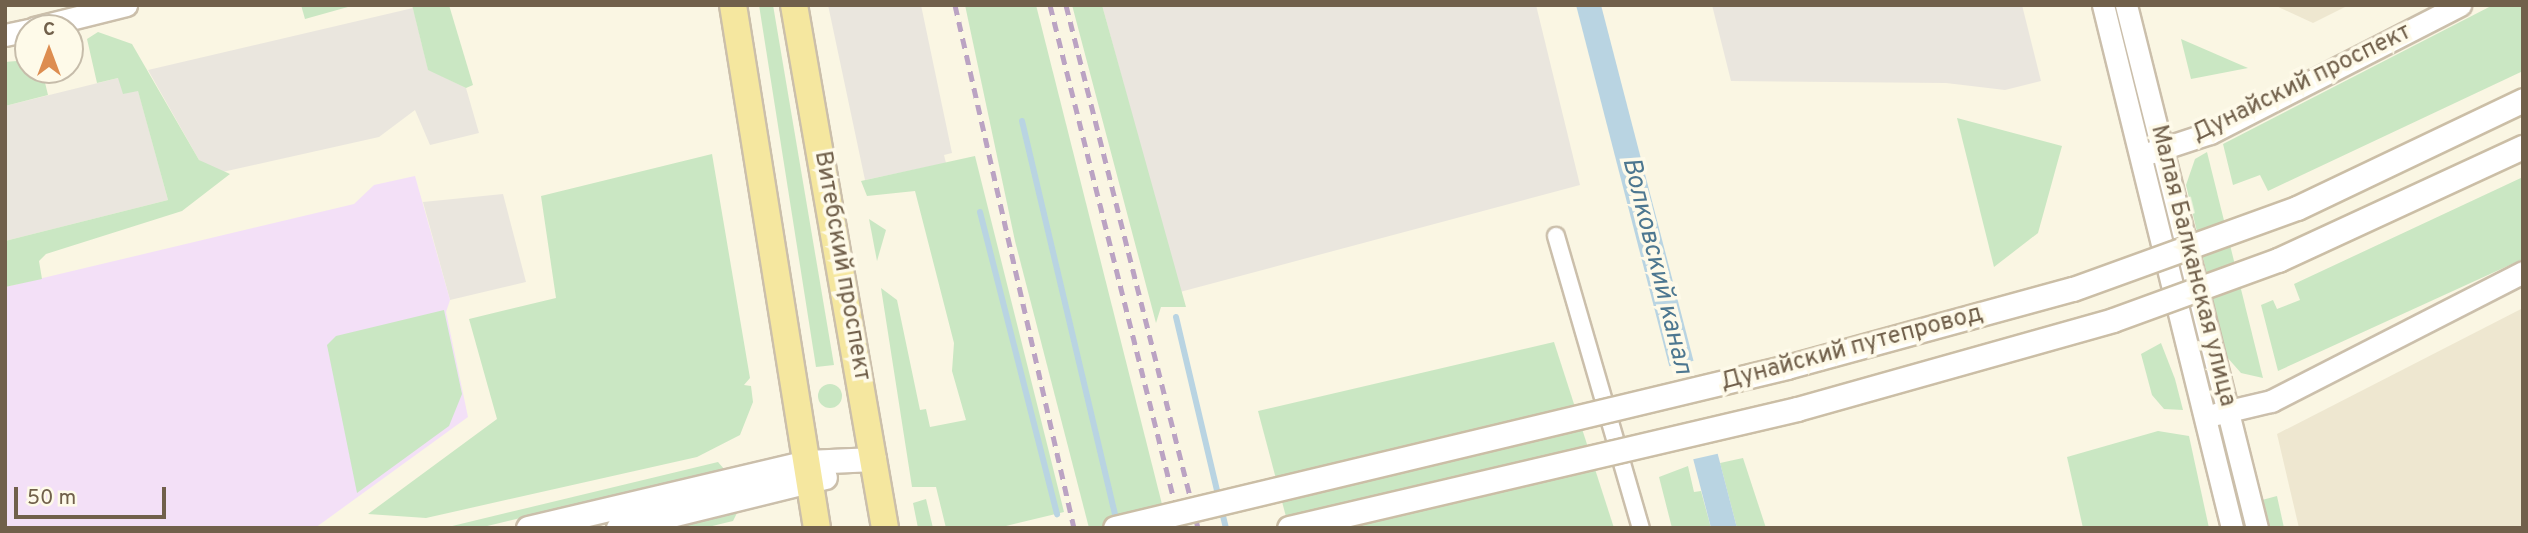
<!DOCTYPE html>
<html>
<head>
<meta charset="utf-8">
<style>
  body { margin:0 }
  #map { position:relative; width:2528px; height:533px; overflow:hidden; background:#faf6e3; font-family:Overpass,sans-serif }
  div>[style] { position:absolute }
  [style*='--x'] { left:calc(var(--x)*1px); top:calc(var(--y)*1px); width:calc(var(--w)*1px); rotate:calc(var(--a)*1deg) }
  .residential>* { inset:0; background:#eee7d0 }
  .industrial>* { inset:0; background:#eae6de }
  .education>* { inset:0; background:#f3e0f7 }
  .green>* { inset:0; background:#cae7c3 }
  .round { border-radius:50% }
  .water>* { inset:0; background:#b9d4e2 }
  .pier>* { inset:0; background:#faf6e3 }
  .stream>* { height:6px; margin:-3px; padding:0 3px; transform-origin:3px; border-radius:3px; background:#b9d4e2 }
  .roads { filter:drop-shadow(2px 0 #cbbfab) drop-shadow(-2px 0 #cbbfab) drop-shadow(0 2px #cbbfab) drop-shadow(0 -2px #cbbfab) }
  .minor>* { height:16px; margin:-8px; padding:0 8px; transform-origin:8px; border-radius:8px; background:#fff }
  .tertiary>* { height:21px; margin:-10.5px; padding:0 10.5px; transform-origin:10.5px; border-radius:10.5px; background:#fff }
  .secondary>* { height:23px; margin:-11.5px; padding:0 11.5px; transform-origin:11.5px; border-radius:11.5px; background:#fff }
  .primary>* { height:26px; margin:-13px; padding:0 13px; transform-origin:13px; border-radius:13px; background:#f5e79f }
  .rail>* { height:5px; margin-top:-2.5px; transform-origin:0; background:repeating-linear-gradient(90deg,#bba3c3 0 10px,transparent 0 17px) }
  .bridges { filter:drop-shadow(2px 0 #cbbea6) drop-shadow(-2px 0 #cbbea6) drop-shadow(0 2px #cbbea6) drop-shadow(0 -2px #cbbea6) }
  .secondary-bridge>* { height:23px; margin:-11.5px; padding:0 11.5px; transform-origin:11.5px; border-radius:11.5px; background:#fff }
  span { translate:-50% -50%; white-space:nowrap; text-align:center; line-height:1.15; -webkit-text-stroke:7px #fefae9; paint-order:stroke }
  .street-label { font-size:24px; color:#71604b }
  .water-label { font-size:26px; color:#4d7790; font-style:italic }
  .frame { position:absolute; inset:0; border:7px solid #71604b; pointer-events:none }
  .north { position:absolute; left:14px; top:14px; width:70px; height:70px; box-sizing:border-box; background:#fefae9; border:2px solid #c6bcaa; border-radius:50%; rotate:0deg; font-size:19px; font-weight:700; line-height:28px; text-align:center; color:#71604b }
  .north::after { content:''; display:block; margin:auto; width:24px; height:32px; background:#dd8d50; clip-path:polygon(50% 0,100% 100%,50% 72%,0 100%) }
  .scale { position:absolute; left:14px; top:487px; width:152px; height:32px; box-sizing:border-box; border:4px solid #71604b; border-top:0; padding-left:9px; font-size:21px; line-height:24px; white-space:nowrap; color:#71604b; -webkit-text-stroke:5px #fefae9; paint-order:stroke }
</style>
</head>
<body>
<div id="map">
  <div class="residential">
    <div style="clip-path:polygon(2274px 5px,2349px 5px,2313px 23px)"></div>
    <div style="clip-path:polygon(2523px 308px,2523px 528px,2299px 528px,2277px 434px)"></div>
  </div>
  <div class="industrial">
    <div style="clip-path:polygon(828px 5px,921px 5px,952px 153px,944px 155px,946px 163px,865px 180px)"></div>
    <div style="clip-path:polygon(1102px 5px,1536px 5px,1580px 185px,1180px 292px)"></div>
    <div style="clip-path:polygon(1712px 5px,2022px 5px,2041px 81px,2005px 90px,1946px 83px,1731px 81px)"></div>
    <div style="clip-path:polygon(413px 8px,428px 69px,466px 88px,479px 133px,430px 145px,415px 110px,379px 137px,218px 173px,199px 160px,148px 70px)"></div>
    <div style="clip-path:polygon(118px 78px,138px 90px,168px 200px,5px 241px,5px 106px)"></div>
    <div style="clip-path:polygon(503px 194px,526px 282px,450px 300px,423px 202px)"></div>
  </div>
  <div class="education">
    <div style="clip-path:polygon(415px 176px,450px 300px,446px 312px,468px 417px,315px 528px,5px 528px,5px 287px,354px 204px,374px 185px)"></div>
  </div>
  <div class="green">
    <div style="clip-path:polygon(301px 5px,355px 5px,305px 19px)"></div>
    <div style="clip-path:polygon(412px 5px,449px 5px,473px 85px,466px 88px,428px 70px)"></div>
    <div style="clip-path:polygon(759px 5px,773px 5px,834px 365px,816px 367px)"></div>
    <div style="clip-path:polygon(965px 5px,1036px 5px,1168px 528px,1089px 528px,1015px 241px)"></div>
    <div style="clip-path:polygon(1072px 5px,1102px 5px,1186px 307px,1161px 307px,1156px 323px)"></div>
    <div style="clip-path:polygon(2493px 5px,2523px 5px,2523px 71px,2268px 191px,2260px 175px,2233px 185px,2223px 144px)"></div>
    <div style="clip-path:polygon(98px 32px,132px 44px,199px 160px,230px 174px,182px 211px,46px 254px,39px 261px,42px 279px,5px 287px,5px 241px,168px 200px,138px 91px,123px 94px,118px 78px,97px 83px,87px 39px)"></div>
    <div style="clip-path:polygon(2181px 39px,2248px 68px,2191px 79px)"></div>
    <div style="clip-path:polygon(28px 60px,28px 70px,42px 70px,48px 95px,5px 106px,5px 62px)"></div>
    <div style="clip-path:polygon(1957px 118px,2062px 146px,2038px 233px,1994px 267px)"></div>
    <div style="clip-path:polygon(2207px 152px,2263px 378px,2241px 373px,2226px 356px,2186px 185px,2195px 159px)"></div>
    <div style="clip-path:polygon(712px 154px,750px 378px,744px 385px,751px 386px,753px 402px,740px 435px,697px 457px,426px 518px,368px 514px,497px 419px,469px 319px,556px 298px,541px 196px)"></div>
    <div style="clip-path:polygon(975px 156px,1064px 512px,1006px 526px,946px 528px,936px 487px,912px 487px,881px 288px,897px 300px,920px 410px,926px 409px,930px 427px,966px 420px,952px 371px,954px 343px,915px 191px,867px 196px,861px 181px)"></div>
    <div style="clip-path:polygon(2523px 177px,2523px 259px,2278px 371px,2261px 305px,2273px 300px,2277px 309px,2300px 300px,2294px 284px)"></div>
    <div style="clip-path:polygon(869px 219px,886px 230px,877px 261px)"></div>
    <div style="clip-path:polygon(444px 310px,462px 394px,449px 426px,357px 493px,327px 345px,336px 336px)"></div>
    <div style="clip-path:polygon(1554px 342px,1614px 528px,1289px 528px,1258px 411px)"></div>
    <div style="clip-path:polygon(2161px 343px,2175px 379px,2183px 410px,2164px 409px,2152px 395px,2141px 354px)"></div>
    <div class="round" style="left:818px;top:384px;width:24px;height:24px"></div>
    <div style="clip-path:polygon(2158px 431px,2189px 436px,2209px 528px,2083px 528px,2067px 457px)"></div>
    <div style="clip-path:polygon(1743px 458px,1766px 528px,1737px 528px,1720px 463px)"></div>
    <div style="clip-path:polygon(718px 462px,724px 469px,479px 528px,444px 528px)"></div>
    <div style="clip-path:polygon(1688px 466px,1694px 492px,1701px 491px,1711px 528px,1672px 528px,1659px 477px)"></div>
    <div style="clip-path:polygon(2277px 496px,2284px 528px,2269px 528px,2262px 500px)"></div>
    <div style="clip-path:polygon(926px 499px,933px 528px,918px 528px,913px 503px)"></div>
    <div style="clip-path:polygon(737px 513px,733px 521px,704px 528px,664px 528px)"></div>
  </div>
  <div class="water">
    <div style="clip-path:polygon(1576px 5px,1601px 5px,1737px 528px,1711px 528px)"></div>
  </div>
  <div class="pier">
    <div style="clip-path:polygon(1697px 360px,1721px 453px,1690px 460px,1666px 367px)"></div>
  </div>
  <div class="stream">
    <div style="--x:1022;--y:121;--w:414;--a:76.7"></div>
    <div style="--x:980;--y:212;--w:312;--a:75.7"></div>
    <div style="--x:1176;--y:317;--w:217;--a:76.7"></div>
  </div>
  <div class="roads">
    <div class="minor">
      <div style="--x:1556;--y:236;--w:304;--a:73.8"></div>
    </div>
    <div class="tertiary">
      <div style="--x:2103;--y:5;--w:539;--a:76.14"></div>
      <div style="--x:2126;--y:5;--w:539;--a:75.94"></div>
      <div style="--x:34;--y:28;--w:95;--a:-14"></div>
      <div style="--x:5;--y:35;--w:24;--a:-12"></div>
      <div style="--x:2149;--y:153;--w:64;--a:-18.2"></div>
      <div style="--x:2210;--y:133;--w:281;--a:-27.1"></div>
      <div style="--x:2216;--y:414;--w:57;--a:-13.3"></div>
      <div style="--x:2271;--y:401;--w:283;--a:-27.1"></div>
    </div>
    <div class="secondary">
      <div style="--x:528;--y:528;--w:287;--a:-13.3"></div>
      <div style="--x:807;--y:462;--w:67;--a:-2.6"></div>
      <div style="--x:618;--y:528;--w:213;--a:-13.8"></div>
    </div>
    <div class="primary">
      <div style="--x:733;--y:5;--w:530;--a:80.88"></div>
      <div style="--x:794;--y:5;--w:531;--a:80.13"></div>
    </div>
  </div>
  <div class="rail">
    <div style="--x:955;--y:5;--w:536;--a:77.18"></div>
    <div style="--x:1050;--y:5;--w:539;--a:75.94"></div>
    <div style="--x:1066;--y:5;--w:539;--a:75.83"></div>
  </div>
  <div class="bridges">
    <div class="secondary-bridge">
      <div style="--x:1115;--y:528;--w:691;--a:-13.47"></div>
      <div style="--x:1787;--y:367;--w:296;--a:-15.3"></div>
      <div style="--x:2073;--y:289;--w:238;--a:-19.9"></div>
      <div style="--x:2297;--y:208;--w:250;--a:-25.5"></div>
      <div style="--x:1289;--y:528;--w:522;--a:-13.18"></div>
      <div style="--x:1797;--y:409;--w:328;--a:-15.7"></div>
      <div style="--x:2113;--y:320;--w:176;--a:-20"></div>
      <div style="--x:2278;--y:260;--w:270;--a:-24.8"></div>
    </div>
  </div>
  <div class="street-label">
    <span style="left:2302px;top:84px;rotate:-26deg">Дунайский проспект</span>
    <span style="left:841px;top:266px;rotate:80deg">Витебский проспект</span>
    <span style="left:2192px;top:266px;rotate:76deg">Малая Балканская улица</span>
    <span style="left:1852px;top:349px;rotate:-15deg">Дунайский путепровод</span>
  </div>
  <div class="water-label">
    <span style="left:1656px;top:266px;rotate:76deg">Волковский канал</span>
  </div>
  <div class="frame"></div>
  <div class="north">С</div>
  <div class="scale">50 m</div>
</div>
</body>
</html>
